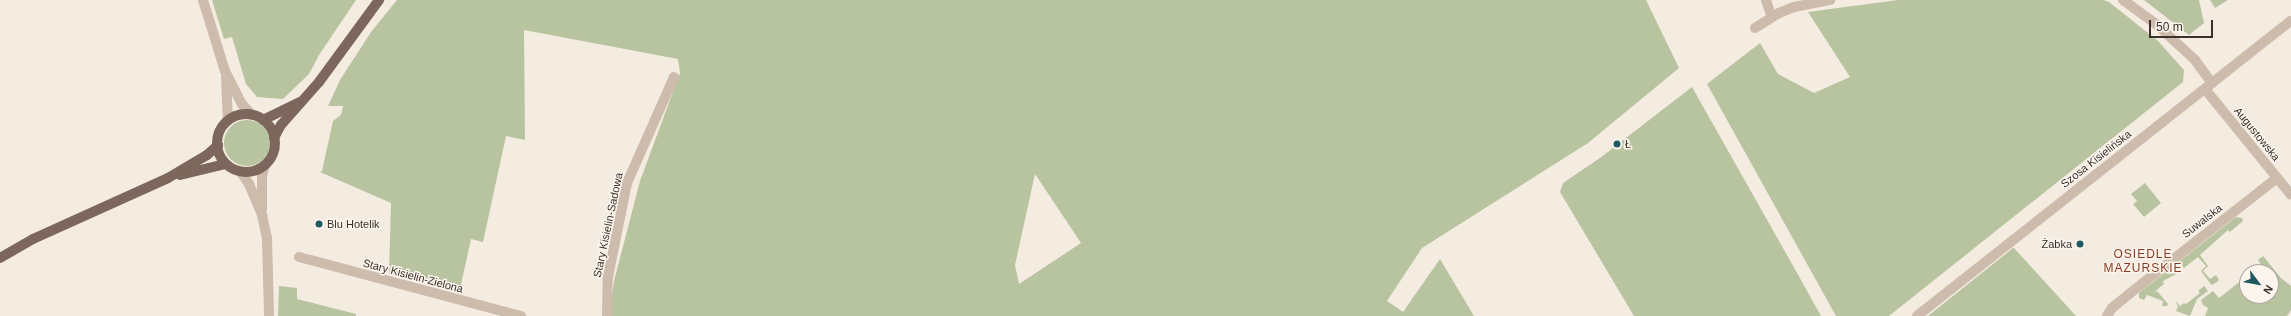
<!DOCTYPE html>
<html>
<head>
<meta charset="utf-8">
<style>
  body { margin:0 }
  #map { position:relative; width:2291px; height:316px; overflow:hidden; background:#f4ebe1; font-family:Arial,sans-serif }
  div>[style] { position:absolute }
  [style*='--x'] { left:calc(var(--x)*1px); top:calc(var(--y)*1px); width:calc(var(--w)*1px); rotate:calc(var(--a)*1deg) }
  .green>* { inset:0; background:#b8c4a0 }
  .round { border-radius:50% }
  .minor>* { height:10px; margin:-5px; padding:0 5px; transform-origin:5px; border-radius:5px; background:#cdbbac }
  .major>* { height:10px; margin:-5px; padding:0 5px; transform-origin:5px; border-radius:5px; background:#7d675c }
  .major>.ring { margin:-5px; padding:0; box-sizing:content-box; background:none; border:10px solid #7d675c; border-radius:50% }
  .dots>* { width:11px; height:11px; translate:-50% -50%; box-sizing:border-box; border:2px solid #fbf5ee; border-radius:50% }
  span { translate:-50% -50%; white-space:nowrap; text-align:center; line-height:1.15; -webkit-text-stroke:3px #fbf5ee; paint-order:stroke }
  .street-label { font-size:11px; color:#3b302b }
  .poi-label { font-size:11px; color:#3b302b }
  .left { translate:0 -50%; text-align:left }
  .right { translate:-100% -50%; text-align:right }
  .neighbourhood-label { font-size:12px; color:#8c3b22; letter-spacing:1px }
  .north { position:absolute; left:2239px; top:264px; width:40px; height:40px; box-sizing:border-box; background:#fbf5ee; border:1px solid #aea6a0; border-radius:50%; rotate:122deg; font-size:11px; font-weight:700; line-height:16px; text-align:center; color:#3b302b }
  .north::after { content:''; display:block; margin:auto; width:14px; height:18px; background:#1f5a5e; clip-path:polygon(50% 0,100% 100%,50% 72%,0 100%) }
  .scale { position:absolute; left:2149px; top:20px; width:64px; height:18px; box-sizing:border-box; border:2px solid #3b302b; border-top:0; padding-left:5px; font-size:12px; line-height:14px; white-space:nowrap; color:#3b302b; -webkit-text-stroke:3px #fbf5ee; paint-order:stroke }
</style>
</head>
<body>
<div id="map">
  <div class="green">
    <div style="clip-path:polygon(212px 0,356px 0,319px 55px,309px 74px,283px 99px,257px 97px,246px 84px,232px 37px,224px 39px)"></div>
    <div style="clip-path:polygon(evenodd,397px 0,1646px 0,1679px 68px,1588px 143px,1422px 248px,1387px 301px,1403px 312px,1440px 259px,1474px 316px,609px 316px,614px 281px,640px 181px,680px 73px,678px 59px,524px 30px,525px 140px,506px 136px,483px 242px,471px 239px,460px 289px,389px 274px,391px 203px,320px 172px,322px 171px,333px 121px,341px 115px,343px 106px,328px 106px,340px 80px,371px 32px,397px 0,1035px 174px,1081px 243px,1019px 284px,1015px 265px,1035px 174px)"></div>
    <div style="clip-path:polygon(1898px 0,2103px 0,2109px 2px,2158px 41px,2184px 70px,2183px 82px,1889px 316px,1836px 316px,1707px 84px,1760px 43px,1778px 74px,1814px 93px,1850px 77px,1808px 12px)"></div>
    <div style="clip-path:polygon(2144px 0,2199px 0,2204px 23px,2189px 35px)"></div>
    <div style="clip-path:polygon(2210px 0,2228px 0,2215px 8px)"></div>
    <div style="clip-path:polygon(1692px 87px,1796px 271px,1821px 316px,1634px 316px,1560px 192px,1563px 183px,1600px 158px)"></div>
    <div class="round" style="left:224px;top:120px;width:46px;height:46px"></div>
    <div style="clip-path:polygon(2145px 183px,2161px 203px,2144px 217px,2133px 204px,2137px 201px,2131px 194px)"></div>
    <div style="clip-path:polygon(2236px 217px,2242px 218px,2243px 221px,2230px 232px,2228px 230px,2200px 255px,2208px 266px,2203px 271px,2210px 279px,2216px 275px,2219px 280px,2217px 282px,2212px 285px,2210px 283px,2201px 271px,2206px 266px,2198px 257px,2184px 268px,2182px 266px,2175px 272px,2176px 274px,2163px 281px,2164px 284px,2154px 292px,2157px 291px,2168px 304px,2167px 306px,2162px 306px,2163px 301px,2147px 295px,2144px 300px,2139px 298px,2139px 293px)"></div>
    <div style="clip-path:polygon(2014px 248px,2076px 316px,1928px 316px,2013px 248px)"></div>
    <div style="clip-path:polygon(2263px 256px,2281px 278px,2291px 286px,2291px 310px,2287px 316px,2205px 316px,2208px 308px,2203px 305px,2201px 300px,2213px 291px,2219px 298px,2247px 276px,2247px 296px,2271px 296px,2271px 272px,2252px 272px,2261px 265px,2258px 260px)"></div>
    <div style="clip-path:polygon(279px 286px,297px 288px,297px 299px,356px 314px,356px 316px,278px 316px)"></div>
    <div style="clip-path:polygon(2204px 286px,2208px 291px,2197px 299px,2190px 316px,2176px 311px,2178px 306px,2175px 300px,2180px 306px,2184px 303px,2186px 304px,2200px 293px,2198px 291px)"></div>
  </div>
  <div class="minor">
    <div style="--x:203;--y:0;--w:74;--a:72.8"></div>
    <div style="--x:225;--y:71;--w:37;--a:63"></div>
    <div style="--x:242;--y:104;--w:15;--a:48"></div>
    <div style="--x:1766;--y:0;--w:18;--a:71"></div>
    <div style="--x:2123;--y:0;--w:41;--a:36"></div>
    <div style="--x:2156;--y:24;--w:53;--a:42.7"></div>
    <div style="--x:2195;--y:60;--w:29;--a:54"></div>
    <div style="--x:1755;--y:28;--w:28;--a:-32"></div>
    <div style="--x:1779;--y:13;--w:16;--a:-22"></div>
    <div style="--x:1794;--y:7;--w:37;--a:-11"></div>
    <div style="--x:226;--y:77;--w:44;--a:87.4"></div>
    <div style="--x:2205;--y:89;--w:136;--a:50.9"></div>
    <div style="--x:240;--y:171;--w:16;--a:55"></div>
    <div style="--x:249;--y:184;--w:34;--a:67"></div>
    <div style="--x:262;--y:215;--w:24;--a:78"></div>
    <div style="--x:267;--y:238;--w:78;--a:88.5"></div>
    <div style="--x:262;--y:209;--w:33;--a:-90"></div>
    <div style="--x:262;--y:176;--w:11;--a:-75"></div>
    <div style="--x:299;--y:257;--w:230;--a:14.9"></div>
    <div style="--x:607;--y:316;--w:39;--a:-89"></div>
    <div style="--x:608;--y:277;--w:96;--a:-78.6"></div>
    <div style="--x:627;--y:183;--w:116;--a:-66.1"></div>
    <div style="--x:1917;--y:316;--w:476;--a:-38.3"></div>
    <div style="--x:2107;--y:316;--w:9;--a:-58"></div>
    <div style="--x:2112;--y:308;--w:22;--a:-39"></div>
    <div style="--x:2129;--y:294;--w:188;--a:-38.1"></div>
  </div>
  <div class="major">
    <div class="ring" style="left:217px;top:114px;width:48px;height:48px"></div>
    <div style="--x:263;--y:120;--w:41;--a:-25.9"></div>
    <div style="--x:274;--y:138;--w:15;--a:-62"></div>
    <div style="--x:281;--y:125;--w:57;--a:-48.5"></div>
    <div style="--x:319;--y:82;--w:102;--a:-53.8"></div>
    <div style="--x:180;--y:175;--w:46;--a:-13.7"></div>
    <div style="--x:0;--y:258;--w:38;--a:-30"></div>
    <div style="--x:33;--y:239;--w:148;--a:-24.3"></div>
    <div style="--x:168;--y:178;--w:45;--a:-30.5"></div>
    <div style="--x:207;--y:155;--w:15;--a:-42"></div>
  </div>
  <div class="dots">
    <div style="left:1617px;top:144px;background:#1f5a5e"></div>
    <div style="left:319px;top:224px;background:#1f5a5e"></div>
    <div style="left:2080px;top:244px;background:#1f5a5e"></div>
  </div>
  <div class="street-label">
    <span style="left:2257px;top:134px;rotate:51deg">Augustowska</span>
    <span style="left:2096px;top:159px;rotate:-38deg">Szosa Kisielińska</span>
    <span style="left:2202px;top:221px;rotate:-38deg">Suwalska</span>
    <span style="left:608px;top:225px;rotate:-78deg">Stary Kisielin-Sadowa</span>
    <span style="left:413px;top:276px;rotate:15deg">Stary Kisielin-Zielona</span>
  </div>
  <div class="poi-label">
    <span class="left" style="left:1625px;top:144px">Ł</span>
    <span class="left" style="left:327px;top:224px">Blu Hotelik</span>
    <span class="right" style="left:2072px;top:244px">Żabka</span>
  </div>
  <div class="neighbourhood-label">
    <span style="left:2143px;top:262px">OSIEDLE<br>MAZURSKIE</span>
  </div>
  <div class="north">N</div>
  <div class="scale">50 m</div>
</div>
</body>
</html>
